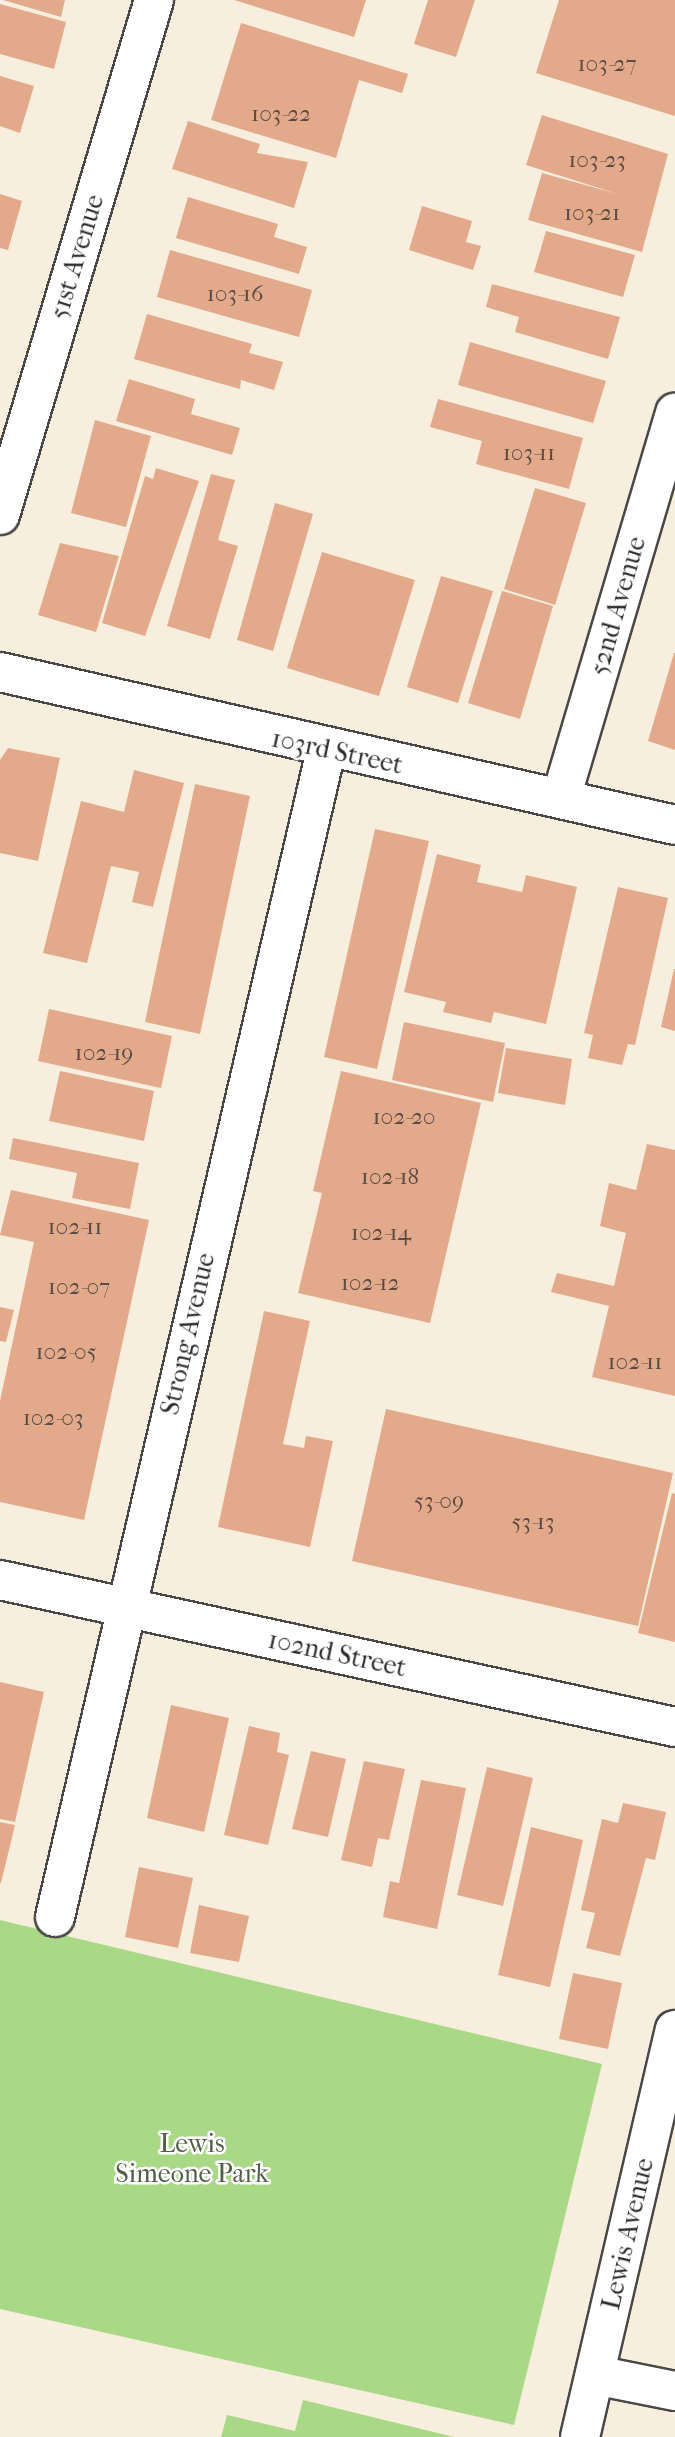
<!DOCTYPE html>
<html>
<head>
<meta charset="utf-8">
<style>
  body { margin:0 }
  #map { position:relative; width:675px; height:2437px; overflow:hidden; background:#f8eede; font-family:"IM FELL French Canon",serif }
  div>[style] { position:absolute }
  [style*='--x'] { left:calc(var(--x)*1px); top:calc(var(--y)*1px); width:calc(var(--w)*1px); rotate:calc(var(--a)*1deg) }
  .green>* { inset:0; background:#a9d886 }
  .building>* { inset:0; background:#e3a98b }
  .roads { filter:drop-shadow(2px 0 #4a4846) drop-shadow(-2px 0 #4a4846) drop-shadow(0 2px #4a4846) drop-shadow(0 -2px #4a4846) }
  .street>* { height:38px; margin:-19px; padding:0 19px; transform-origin:19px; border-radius:19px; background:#fff }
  span { translate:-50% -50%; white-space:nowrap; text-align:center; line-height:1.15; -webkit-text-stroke:5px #fff; paint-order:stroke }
  .number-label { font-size:23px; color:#594a43 }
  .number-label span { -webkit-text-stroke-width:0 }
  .street-label { font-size:26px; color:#2b2b2b }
  .park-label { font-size:26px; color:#515f46 }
</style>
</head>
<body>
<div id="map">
  <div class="green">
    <div style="clip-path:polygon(0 1920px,602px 2064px,514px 2425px,0 2309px)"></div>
    <div style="clip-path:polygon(303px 2400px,454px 2437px,221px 2437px,227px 2415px,295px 2431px)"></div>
  </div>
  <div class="building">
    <div style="clip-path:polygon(3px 0,65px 0,61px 17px)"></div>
    <div style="clip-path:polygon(234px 0,366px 0,354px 37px)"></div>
    <div style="clip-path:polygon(428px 0,475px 0,456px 57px,414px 44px)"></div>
    <div style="clip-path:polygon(559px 0,675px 0,675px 116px,536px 73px)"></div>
    <div style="clip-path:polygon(0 4px,66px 22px,54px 69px,0 54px)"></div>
    <div style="clip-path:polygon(241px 23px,408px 74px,402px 93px,359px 80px,336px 158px,211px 120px)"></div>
    <div style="clip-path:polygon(0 76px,34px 86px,20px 133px,0 126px)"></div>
    <div style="clip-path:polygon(542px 115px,668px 154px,642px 252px,528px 220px,542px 173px,618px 194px,526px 165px)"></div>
    <div style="clip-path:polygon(188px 121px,260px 144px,257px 153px,308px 162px,294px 208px,172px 169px)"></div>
    <div style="clip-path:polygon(0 194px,22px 201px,8px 250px,0 248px)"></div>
    <div style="clip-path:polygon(188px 197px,278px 224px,274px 237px,307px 247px,299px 274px,176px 238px)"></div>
    <div style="clip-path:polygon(422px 206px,472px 221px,466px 242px,481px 246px,473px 270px,409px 250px)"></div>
    <div style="clip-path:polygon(546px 231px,635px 255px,623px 297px,534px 272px)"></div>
    <div style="clip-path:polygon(170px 250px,312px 290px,299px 337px,157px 297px)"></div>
    <div style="clip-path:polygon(492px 284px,620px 317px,608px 359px,515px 332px,519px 317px,486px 307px)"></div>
    <div style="clip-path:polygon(147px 314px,252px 344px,249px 353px,283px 362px,274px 390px,241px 380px,240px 389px,134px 359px)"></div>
    <div style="clip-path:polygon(470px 342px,606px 381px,593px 423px,458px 385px)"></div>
    <div style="clip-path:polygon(129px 379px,195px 399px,191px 414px,240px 428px,232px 455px,116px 421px)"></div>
    <div style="clip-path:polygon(438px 399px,583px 438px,569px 489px,476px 464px,482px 441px,430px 427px)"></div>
    <div style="clip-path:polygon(95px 420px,151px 436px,126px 527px,71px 513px)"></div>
    <div style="clip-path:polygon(156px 468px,199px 481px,145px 636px,102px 623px,145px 476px,153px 479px)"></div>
    <div style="clip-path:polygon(211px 474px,235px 480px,218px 540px,238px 546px,210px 639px,167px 626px)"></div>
    <div style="clip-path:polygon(535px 488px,586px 503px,555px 605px,504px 589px)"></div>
    <div style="clip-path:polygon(275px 503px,313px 514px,273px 651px,237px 640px)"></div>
    <div style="clip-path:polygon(60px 543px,119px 556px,96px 632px,38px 615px)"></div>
    <div style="clip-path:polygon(322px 552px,415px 580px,379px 696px,287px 668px)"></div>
    <div style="clip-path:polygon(441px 576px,493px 591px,458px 703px,407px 687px)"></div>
    <div style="clip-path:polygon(502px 591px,553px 606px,520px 719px,468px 703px)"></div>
    <div style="clip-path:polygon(674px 653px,675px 653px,675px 750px,648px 741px)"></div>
    <div style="clip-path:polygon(8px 748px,60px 758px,38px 861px,0 853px,0 760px)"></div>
    <div style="clip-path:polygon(134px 770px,184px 783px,153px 907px,132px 902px,139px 872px,111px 866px,87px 963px,43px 953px,81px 801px,124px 812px)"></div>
    <div style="clip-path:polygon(195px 784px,250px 796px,200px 1034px,145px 1022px)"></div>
    <div style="clip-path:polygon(375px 829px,429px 841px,377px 1069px,324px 1057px)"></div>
    <div style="clip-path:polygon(437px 854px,481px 865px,477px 882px,522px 892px,526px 875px,577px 887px,546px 1024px,494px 1012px,491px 1023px,443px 1012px,446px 1002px,404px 992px)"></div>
    <div style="clip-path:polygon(618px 887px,668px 898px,635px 1045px,628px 1044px,622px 1065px,588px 1058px,593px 1035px,584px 1033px)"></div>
    <div style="clip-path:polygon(674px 969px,675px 969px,675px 1031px,661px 1027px)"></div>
    <div style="clip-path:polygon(49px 1009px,172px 1036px,161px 1088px,38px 1061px)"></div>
    <div style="clip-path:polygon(404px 1022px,505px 1043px,493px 1102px,392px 1080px)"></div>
    <div style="clip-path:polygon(506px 1048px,572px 1059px,565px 1105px,498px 1093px)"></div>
    <div style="clip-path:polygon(60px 1071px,154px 1091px,144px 1141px,49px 1121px)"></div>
    <div style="clip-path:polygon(341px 1071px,481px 1103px,430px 1323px,298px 1293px,322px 1193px,313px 1191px)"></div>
    <div style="clip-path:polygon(13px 1138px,139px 1163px,130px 1209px,72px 1198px,77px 1173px,9px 1159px)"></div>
    <div style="clip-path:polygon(647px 1144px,675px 1150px,675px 1396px,592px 1377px,609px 1306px,551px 1292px,557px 1273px,614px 1286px,626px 1233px,600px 1226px,609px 1183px,636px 1190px)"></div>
    <div style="clip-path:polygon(11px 1190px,149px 1220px,84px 1520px,0 1502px,0 1401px,34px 1242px,0 1235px)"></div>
    <div style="clip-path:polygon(0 1307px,14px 1310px,6px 1342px,0 1341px)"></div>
    <div style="clip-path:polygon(264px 1311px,310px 1321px,283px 1444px,304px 1448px,306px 1436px,333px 1441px,310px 1547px,218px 1527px)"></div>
    <div style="clip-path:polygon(386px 1409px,673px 1473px,638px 1626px,352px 1561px)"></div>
    <div style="clip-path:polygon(672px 1493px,675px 1494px,675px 1642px,638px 1633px)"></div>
    <div style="clip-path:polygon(0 1682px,44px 1692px,15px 1822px,0 1819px)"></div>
    <div style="clip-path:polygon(171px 1705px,229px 1718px,204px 1832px,147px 1818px)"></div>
    <div style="clip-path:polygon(249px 1726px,280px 1733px,277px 1752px,289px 1755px,268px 1845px,224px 1835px)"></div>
    <div style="clip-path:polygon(311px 1751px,346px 1759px,328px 1837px,292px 1829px)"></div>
    <div style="clip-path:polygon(364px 1761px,405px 1769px,389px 1840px,378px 1838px,372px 1867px,341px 1860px)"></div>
    <div style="clip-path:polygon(487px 1767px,533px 1778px,503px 1906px,457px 1895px)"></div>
    <div style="clip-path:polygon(421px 1780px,466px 1788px,437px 1929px,383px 1917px,390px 1881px,399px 1883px)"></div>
    <div style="clip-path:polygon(623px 1803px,666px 1812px,655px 1860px,646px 1858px,620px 1956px,586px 1948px,595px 1913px,581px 1910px,602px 1819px,618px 1823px)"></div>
    <div style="clip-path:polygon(0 1822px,15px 1825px,1px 1883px,0 1883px)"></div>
    <div style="clip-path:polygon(531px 1827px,583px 1840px,550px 1987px,498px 1975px)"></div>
    <div style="clip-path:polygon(139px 1867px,193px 1878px,178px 1948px,125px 1937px)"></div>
    <div style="clip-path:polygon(199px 1905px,249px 1916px,239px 1962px,190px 1953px)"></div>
    <div style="clip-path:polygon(573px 1973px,622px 1983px,608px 2049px,559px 2039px)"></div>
  </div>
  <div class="roads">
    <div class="street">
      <div style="--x:0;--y:515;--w:538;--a:-73.35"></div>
      <div style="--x:0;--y:672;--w:692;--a:12.77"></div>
      <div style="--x:561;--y:798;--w:402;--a:-73.5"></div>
      <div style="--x:0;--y:1580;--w:691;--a:12.29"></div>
      <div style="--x:55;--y:1917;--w:1197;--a:-76.92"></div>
      <div style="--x:595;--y:2375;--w:82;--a:11.3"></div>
      <div style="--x:580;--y:2437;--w:418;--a:-76.9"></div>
    </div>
  </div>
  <div class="number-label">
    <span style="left:607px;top:64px">103-27</span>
    <span style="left:281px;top:114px">103-22</span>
    <span style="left:597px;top:160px">103-23</span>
    <span style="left:592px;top:213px">103-21</span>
    <span style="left:235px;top:294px">103-16</span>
    <span style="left:529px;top:453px">103-11</span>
    <span style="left:104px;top:1053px">102-19</span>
    <span style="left:404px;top:1117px">102-20</span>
    <span style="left:390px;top:1177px">102-18</span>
    <span style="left:75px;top:1227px">102-11</span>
    <span style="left:381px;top:1233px">102-14</span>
    <span style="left:370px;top:1283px">102-12</span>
    <span style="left:79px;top:1287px">102-07</span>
    <span style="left:66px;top:1352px">102-05</span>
    <span style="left:635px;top:1362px">102-11</span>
    <span style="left:53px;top:1418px">102-03</span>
    <span style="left:439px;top:1501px">53-09</span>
    <span style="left:533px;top:1522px">53-13</span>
  </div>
  <div class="street-label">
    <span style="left:77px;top:257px;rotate:-73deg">51st Avenue</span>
    <span style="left:618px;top:606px;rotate:-74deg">52nd Avenue</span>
    <span style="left:337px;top:752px;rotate:12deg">103rd Street</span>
    <span style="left:188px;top:1334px;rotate:-77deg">Strong Avenue</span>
    <span style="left:337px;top:1654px;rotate:12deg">102nd Street</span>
    <span style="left:628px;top:2234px;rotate:-77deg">Lewis Avenue</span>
  </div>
  <div class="park-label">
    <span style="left:192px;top:2159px">Lewis<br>Simeone Park</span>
  </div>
</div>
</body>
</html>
